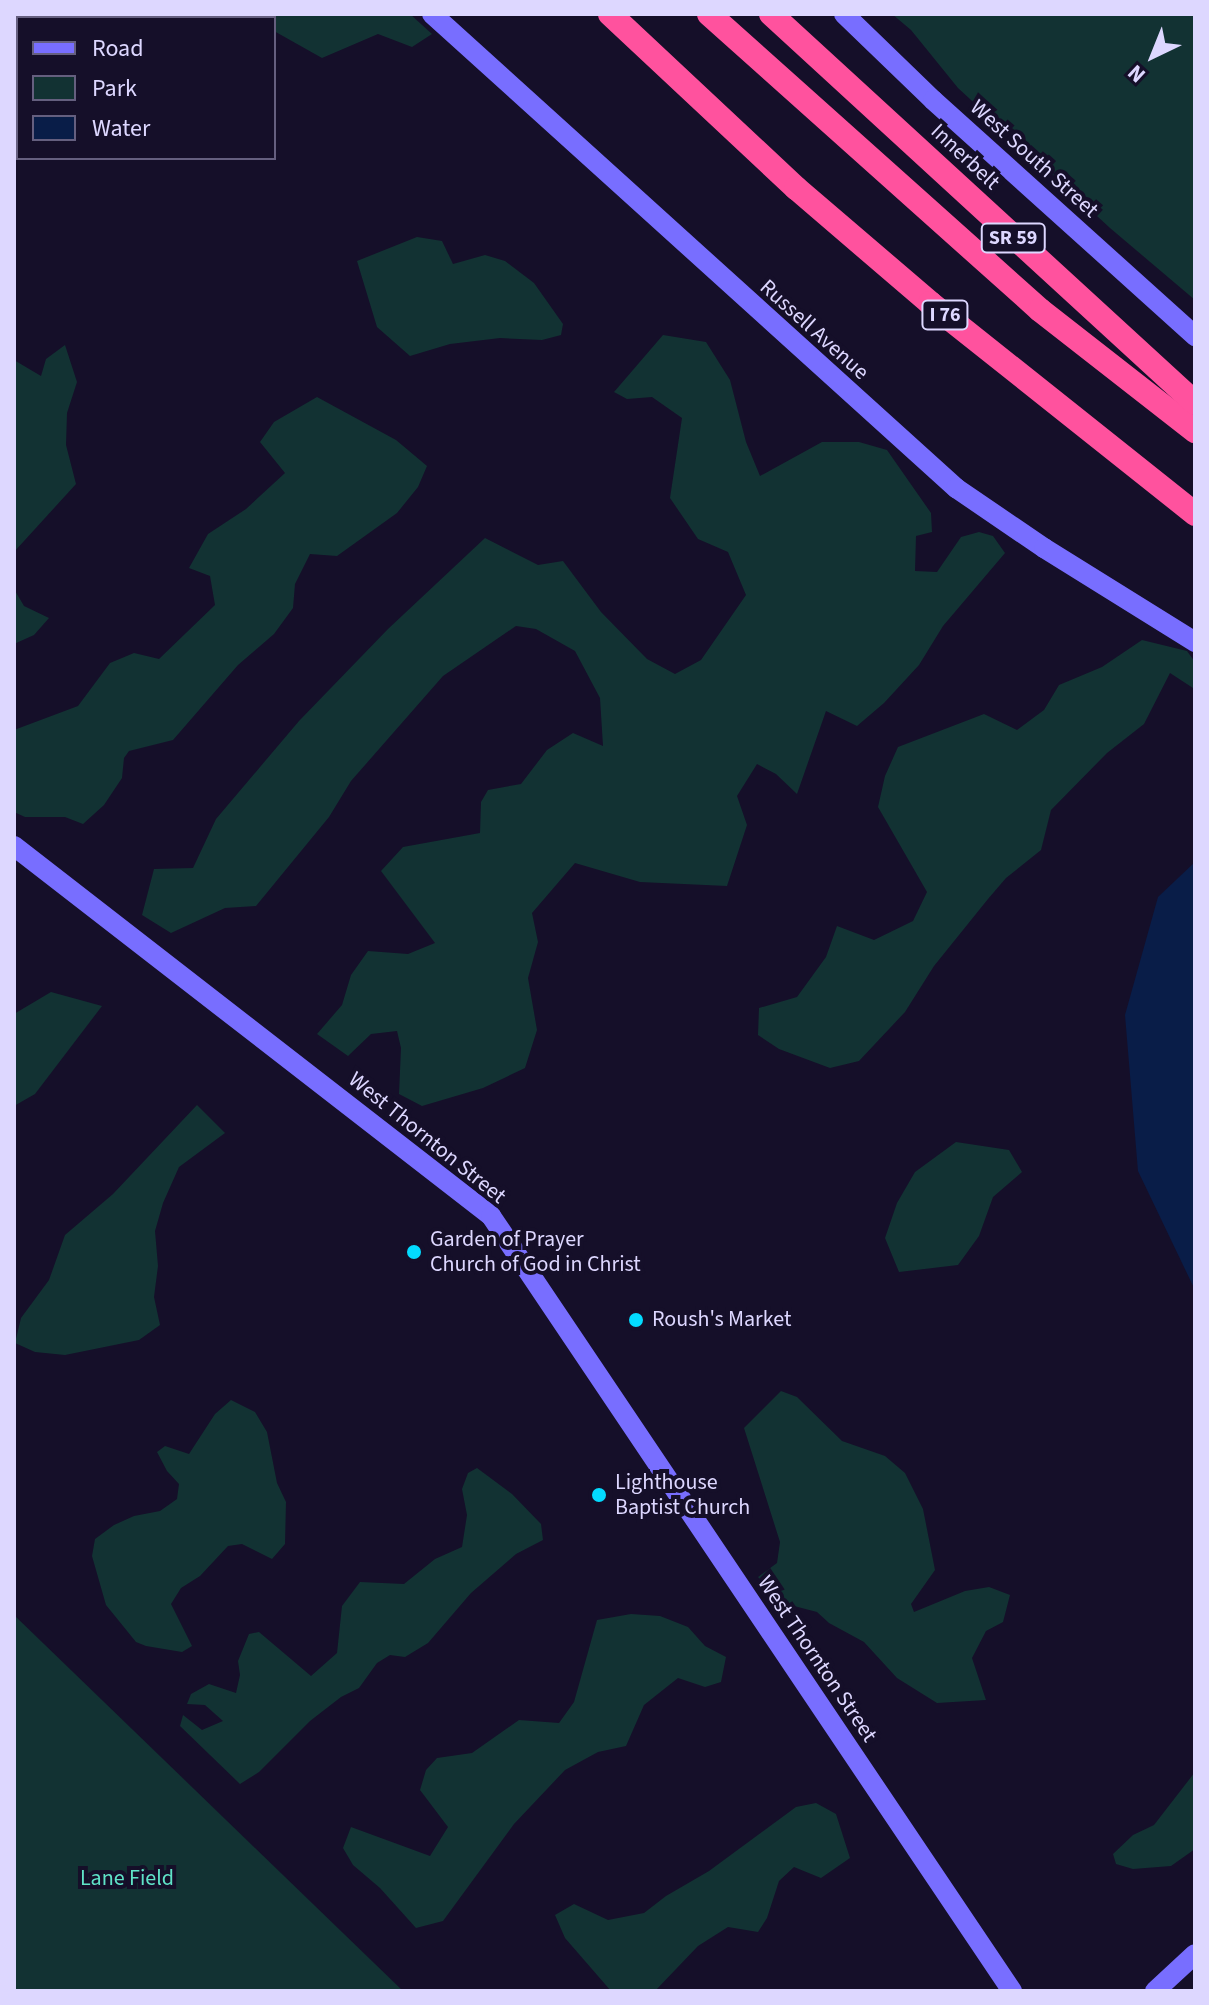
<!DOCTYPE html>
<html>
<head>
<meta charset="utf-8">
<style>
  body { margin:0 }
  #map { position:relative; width:1209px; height:2005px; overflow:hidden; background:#150f29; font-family:"Source Sans 3",sans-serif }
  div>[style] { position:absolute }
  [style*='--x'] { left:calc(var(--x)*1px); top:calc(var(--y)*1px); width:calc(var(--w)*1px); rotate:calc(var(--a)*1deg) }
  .green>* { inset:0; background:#123233 }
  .water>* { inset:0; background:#091d48 }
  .secondary>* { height:20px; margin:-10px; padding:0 10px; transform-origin:10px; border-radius:10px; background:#786eff }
  .highway>* { height:24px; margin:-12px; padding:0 12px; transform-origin:12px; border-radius:12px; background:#ff529e }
  .dots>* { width:22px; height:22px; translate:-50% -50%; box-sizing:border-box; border:4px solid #150f29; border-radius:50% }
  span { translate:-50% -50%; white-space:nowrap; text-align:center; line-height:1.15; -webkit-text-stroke:8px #150f29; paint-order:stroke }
  .shield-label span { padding:2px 6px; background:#150f29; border:2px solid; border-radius:6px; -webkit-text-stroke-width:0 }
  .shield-label { font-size:20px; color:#ddd7ff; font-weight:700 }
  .street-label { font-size:22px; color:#ddd7ff }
  .poi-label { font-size:22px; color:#ddd7ff }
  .left { translate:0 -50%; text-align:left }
  .park-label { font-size:22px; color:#5fe3c7 }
  .frame { position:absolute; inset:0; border:16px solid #ddd7ff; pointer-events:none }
  .legend { position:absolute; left:16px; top:16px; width:260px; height:144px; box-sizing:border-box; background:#150f29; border:2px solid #655f7f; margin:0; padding:10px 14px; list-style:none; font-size:24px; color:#ddd7ff }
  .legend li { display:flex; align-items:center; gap:16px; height:40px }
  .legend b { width:40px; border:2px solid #655f7f }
  .north { position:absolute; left:1113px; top:16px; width:80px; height:80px; -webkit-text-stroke:6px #150f29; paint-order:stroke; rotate:223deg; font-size:22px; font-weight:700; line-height:32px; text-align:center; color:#ddd7ff }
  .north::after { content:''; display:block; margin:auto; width:28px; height:36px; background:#ddd7ff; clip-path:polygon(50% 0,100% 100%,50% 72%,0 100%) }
</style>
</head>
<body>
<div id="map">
  <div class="green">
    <div style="clip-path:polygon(14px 14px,133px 14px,121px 18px,18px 18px,18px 38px,14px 39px)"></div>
    <div style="clip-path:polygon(231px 14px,410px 14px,432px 34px,412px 47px,378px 34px,322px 58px,274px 31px,274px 18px,215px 18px)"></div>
    <div style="clip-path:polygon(892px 14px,1195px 14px,1195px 300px,1110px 228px,958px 88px,911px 30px)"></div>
    <div style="clip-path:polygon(417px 237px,442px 241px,453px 264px,485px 255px,505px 261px,534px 283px,563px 324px,561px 335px,542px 340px,500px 338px,450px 344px,410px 356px,377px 327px,357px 261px)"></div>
    <div style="clip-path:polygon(663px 335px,706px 342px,730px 380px,746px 442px,760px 476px,822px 442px,859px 442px,887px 450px,931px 513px,932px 532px,916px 536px,915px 571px,937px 572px,961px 537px,979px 532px,993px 536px,1005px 553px,943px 626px,919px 665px,884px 703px,857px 726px,826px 711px,797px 794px,776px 774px,757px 764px,737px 796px,747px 825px,727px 886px,640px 882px,575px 863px,532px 913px,538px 942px,528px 978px,537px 1030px,525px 1068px,483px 1088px,422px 1106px,399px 1094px,401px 1048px,397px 1031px,371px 1034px,348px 1056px,317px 1034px,342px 1005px,351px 975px,368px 951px,408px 954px,435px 943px,381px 871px,403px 847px,480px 833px,481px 802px,488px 790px,521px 784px,547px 750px,573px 733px,603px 746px,600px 698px,575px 651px,536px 629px,516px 626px,443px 676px,351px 781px,329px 817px,256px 906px,225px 908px,171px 933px,142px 915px,154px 869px,193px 868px,216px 819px,299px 721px,388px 629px,485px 538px,538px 565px,563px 561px,601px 612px,647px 659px,675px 674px,701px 660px,746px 595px,728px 552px,698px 539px,670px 498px,682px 418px,652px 397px,627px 399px,614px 392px)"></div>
    <div style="clip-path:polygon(65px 345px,77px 382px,67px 413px,66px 445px,76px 484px,14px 552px,14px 360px,41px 376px,46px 359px)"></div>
    <div style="clip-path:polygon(317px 397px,396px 440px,427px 466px,418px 487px,397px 513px,337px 556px,310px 554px,295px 584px,293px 608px,274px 634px,238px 665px,173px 740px,129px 751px,124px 758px,122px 778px,104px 805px,83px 824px,65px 817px,25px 817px,14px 812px,14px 730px,78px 706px,110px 663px,134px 653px,159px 659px,215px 605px,210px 576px,189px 568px,208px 534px,246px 509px,285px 473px,260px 442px,274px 422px)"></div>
    <div style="clip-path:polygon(14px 589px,24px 606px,49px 618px,34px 635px,14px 644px)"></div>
    <div style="clip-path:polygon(1142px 640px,1187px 651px,1195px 662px,1195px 686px,1193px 688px,1170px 673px,1144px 724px,1107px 753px,1051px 810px,1041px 850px,1006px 878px,988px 899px,934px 966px,905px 1012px,859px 1061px,830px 1068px,779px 1049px,758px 1035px,759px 1008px,797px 997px,826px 957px,837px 926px,874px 940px,913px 921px,927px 892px,878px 807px,885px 776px,898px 747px,984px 714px,1017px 730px,1044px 710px,1059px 685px,1102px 667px)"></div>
    <div style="clip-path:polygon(51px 992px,102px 1006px,35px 1094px,14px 1106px,14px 1014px)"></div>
    <div style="clip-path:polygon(197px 1105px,225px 1133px,179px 1167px,163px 1203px,155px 1231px,158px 1266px,154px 1297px,160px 1325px,139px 1340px,65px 1355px,35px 1352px,15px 1343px,21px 1318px,49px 1280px,65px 1235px,113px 1194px)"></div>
    <div style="clip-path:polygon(956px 1142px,1009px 1150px,1022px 1172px,993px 1197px,979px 1236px,958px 1265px,899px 1272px,885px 1238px,897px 1203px,915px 1172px)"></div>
    <div style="clip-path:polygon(781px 1391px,797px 1397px,842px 1441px,885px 1456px,905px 1473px,923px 1509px,935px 1570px,911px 1604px,914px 1612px,965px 1591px,989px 1587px,1010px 1595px,1003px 1622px,986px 1631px,972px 1658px,986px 1700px,937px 1703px,897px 1678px,864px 1642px,829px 1623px,817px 1612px,794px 1606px,771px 1592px,758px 1577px,777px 1563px,780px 1542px,744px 1428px)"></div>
    <div style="clip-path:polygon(231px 1400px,255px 1412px,267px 1432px,277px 1483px,286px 1502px,285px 1544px,272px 1559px,242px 1544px,228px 1546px,200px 1576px,181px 1588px,171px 1604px,192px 1646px,182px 1652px,146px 1646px,136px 1642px,106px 1605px,92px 1556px,95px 1539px,114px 1525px,134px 1516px,160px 1511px,177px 1499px,179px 1484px,167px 1471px,157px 1452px,165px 1446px,189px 1454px,215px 1414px)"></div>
    <div style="clip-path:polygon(477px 1468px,512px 1494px,541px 1524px,543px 1540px,516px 1554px,471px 1593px,428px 1643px,405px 1657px,390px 1655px,377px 1663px,359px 1688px,341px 1697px,310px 1721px,259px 1772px,240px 1784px,180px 1726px,183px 1715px,202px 1730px,223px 1721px,205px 1705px,187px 1704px,191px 1694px,209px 1684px,236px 1693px,240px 1675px,238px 1661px,249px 1634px,259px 1632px,311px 1676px,337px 1653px,342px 1606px,360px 1582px,404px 1584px,435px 1559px,462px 1547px,467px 1515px,462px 1489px,468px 1473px)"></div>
    <div style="clip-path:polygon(631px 1614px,660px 1616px,688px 1627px,705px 1646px,726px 1657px,721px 1682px,705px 1687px,678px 1678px,644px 1705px,626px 1746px,598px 1752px,565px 1770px,514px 1824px,443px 1921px,416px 1928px,380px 1888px,353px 1865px,343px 1848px,351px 1827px,430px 1856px,448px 1827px,420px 1790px,426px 1770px,437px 1758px,472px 1753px,519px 1720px,559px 1723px,574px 1702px,597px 1620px)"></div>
    <div style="clip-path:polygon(14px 1615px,403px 1991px,14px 1991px)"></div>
    <div style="clip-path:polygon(1195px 1772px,1195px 1849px,1171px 1866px,1133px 1869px,1116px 1864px,1113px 1854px,1133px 1835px,1154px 1825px)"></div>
    <div style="clip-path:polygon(816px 1803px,836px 1814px,850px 1858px,821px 1878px,794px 1867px,779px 1881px,767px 1918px,758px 1932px,728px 1927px,698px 1946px,655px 1991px,611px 1991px,565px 1938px,555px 1915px,574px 1904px,608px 1920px,644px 1913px,666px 1896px,709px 1871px,796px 1807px)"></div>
  </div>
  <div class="water">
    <div style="clip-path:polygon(133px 14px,231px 14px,215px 18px,121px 18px)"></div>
    <div style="clip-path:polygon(1195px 862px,1195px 1290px,1138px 1171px,1125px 1015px,1158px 897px)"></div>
  </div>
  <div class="secondary">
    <div style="--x:432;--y:14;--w:707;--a:42.13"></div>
    <div style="--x:956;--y:488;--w:107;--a:34.3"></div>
    <div style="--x:1044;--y:548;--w:178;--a:31.9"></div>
    <div style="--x:844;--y:14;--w:124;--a:44"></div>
    <div style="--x:933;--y:100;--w:353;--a:42"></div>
    <div style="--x:14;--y:846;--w:604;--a:37.8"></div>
    <div style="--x:491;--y:1216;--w:934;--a:56.09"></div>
    <div style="--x:1155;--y:1991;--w:54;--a:-42.8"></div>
  </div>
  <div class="highway">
    <div style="--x:610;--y:14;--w:255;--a:43.1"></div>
    <div style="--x:796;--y:188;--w:177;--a:40.6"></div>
    <div style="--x:930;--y:303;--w:339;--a:38.5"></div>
    <div style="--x:709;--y:14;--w:444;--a:41.8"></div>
    <div style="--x:1040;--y:310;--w:197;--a:38"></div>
    <div style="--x:771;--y:14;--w:575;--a:42.53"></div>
  </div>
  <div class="dots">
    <div style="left:414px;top:1252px;background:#03dbff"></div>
    <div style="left:636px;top:1320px;background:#03dbff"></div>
    <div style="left:599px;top:1495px;background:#03dbff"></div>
  </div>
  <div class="shield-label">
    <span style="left:1013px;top:238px">SR 59</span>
    <span style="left:945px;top:315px">I 76</span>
  </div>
  <div class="street-label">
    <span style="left:965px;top:157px;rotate:43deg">Innerbelt</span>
    <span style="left:1034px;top:159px;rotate:42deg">West South Street</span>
    <span style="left:814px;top:330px;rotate:42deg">Russell Avenue</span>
    <span style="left:427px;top:1138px;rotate:39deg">West Thornton Street</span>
    <span style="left:817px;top:1659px;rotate:56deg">West Thornton Street</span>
  </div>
  <div class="poi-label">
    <span class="left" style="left:430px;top:1252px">Garden of Prayer<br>Church of God in Christ</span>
    <span class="left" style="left:652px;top:1320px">Roush's Market</span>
    <span class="left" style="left:615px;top:1495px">Lighthouse<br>Baptist Church</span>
  </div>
  <div class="park-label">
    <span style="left:127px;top:1879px">Lane Field</span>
  </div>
  <div class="frame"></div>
  <ul class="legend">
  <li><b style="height:10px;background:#786eff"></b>Road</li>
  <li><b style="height:22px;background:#123233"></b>Park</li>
  <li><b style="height:22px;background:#091d48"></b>Water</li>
  </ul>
  <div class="north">N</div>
</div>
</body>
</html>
